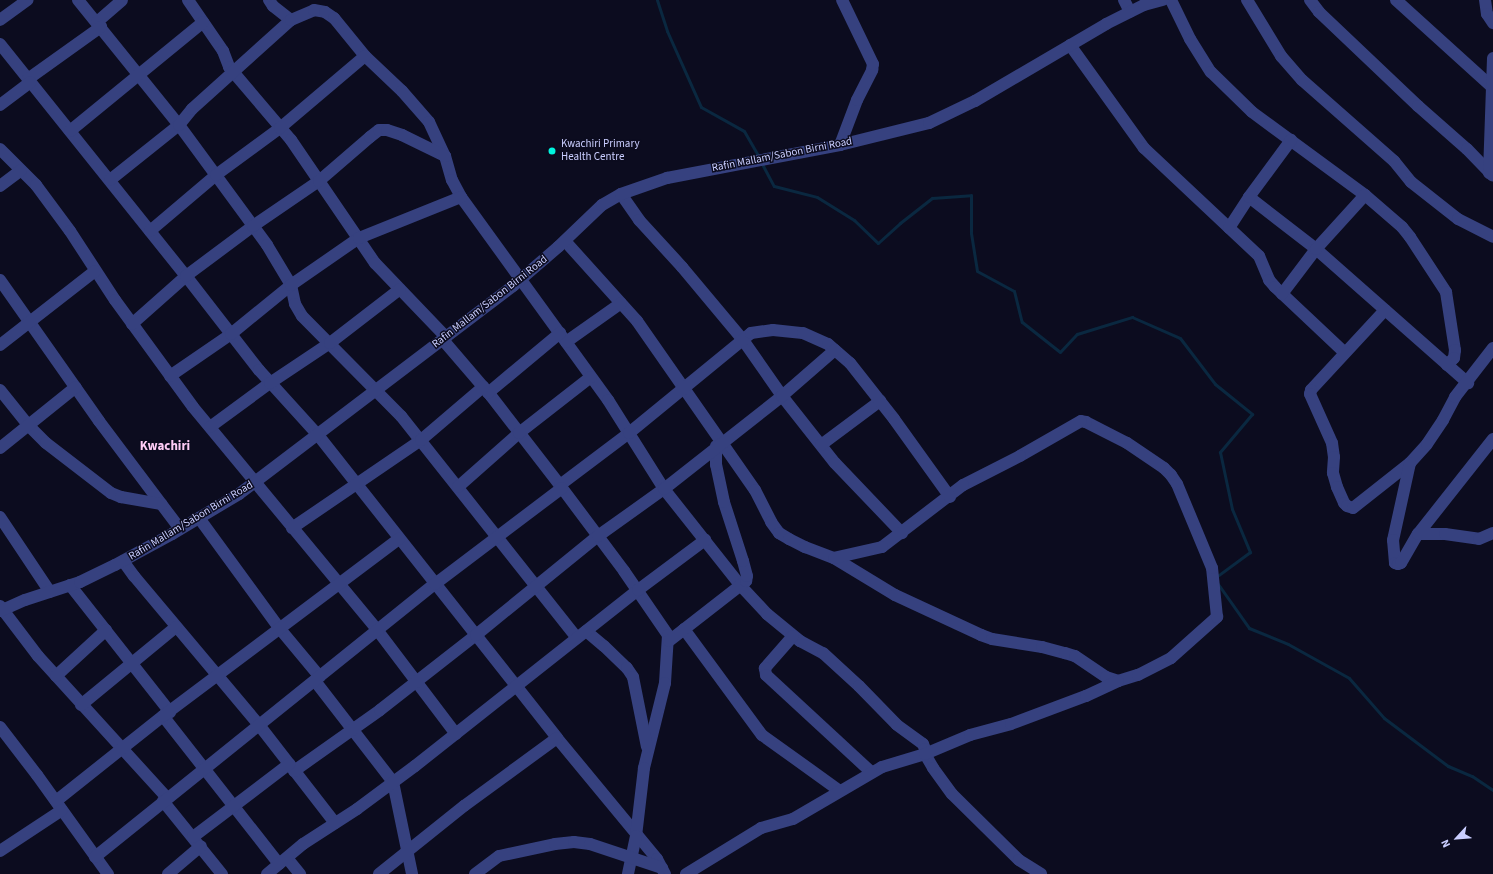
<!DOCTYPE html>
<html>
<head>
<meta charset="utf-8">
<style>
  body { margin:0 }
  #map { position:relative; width:1493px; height:874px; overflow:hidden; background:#0c0c1f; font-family:"Source Sans 3",sans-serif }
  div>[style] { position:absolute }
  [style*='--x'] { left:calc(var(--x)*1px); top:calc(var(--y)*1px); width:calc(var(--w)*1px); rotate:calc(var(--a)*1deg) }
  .stream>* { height:3px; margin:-1.5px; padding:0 1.5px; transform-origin:1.5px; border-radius:1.5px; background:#0a2840 }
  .minor>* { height:12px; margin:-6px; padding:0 6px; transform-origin:6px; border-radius:6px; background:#36417f }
  .dots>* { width:11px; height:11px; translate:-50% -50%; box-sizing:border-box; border:2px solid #0c0c1f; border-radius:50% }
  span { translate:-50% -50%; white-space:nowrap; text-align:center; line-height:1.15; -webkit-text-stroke:3px #0c0c1f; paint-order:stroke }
  .poi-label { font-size:11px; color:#caceff }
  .left { translate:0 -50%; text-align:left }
  .street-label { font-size:11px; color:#caceff }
  .quarter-label { font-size:13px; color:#ffccf6; font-weight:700 }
  .north { position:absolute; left:1437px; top:818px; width:40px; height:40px; -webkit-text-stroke:3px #0c0c1f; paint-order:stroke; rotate:244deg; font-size:11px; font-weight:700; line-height:16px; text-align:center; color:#caceff }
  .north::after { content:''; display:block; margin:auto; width:14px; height:18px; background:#caceff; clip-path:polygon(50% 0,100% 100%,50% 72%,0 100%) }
</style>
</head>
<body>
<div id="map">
  <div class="stream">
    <div style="--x:657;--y:0;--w:33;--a:72"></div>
    <div style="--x:667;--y:31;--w:83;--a:65.9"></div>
    <div style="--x:701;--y:107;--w:49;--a:29.2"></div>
    <div style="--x:744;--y:131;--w:30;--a:60"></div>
    <div style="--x:761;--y:162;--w:27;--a:62"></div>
    <div style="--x:774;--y:186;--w:44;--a:14.3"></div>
    <div style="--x:817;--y:197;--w:44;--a:31.9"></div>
    <div style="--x:854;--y:220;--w:33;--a:44"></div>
    <div style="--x:878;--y:243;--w:30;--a:-42"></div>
    <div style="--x:900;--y:223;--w:41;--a:-38"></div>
    <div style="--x:932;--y:198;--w:39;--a:-4"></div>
    <div style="--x:971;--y:195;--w:38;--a:90"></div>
    <div style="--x:971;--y:233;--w:38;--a:81"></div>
    <div style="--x:977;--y:271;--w:42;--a:28.4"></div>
    <div style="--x:1014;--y:291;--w:32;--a:76"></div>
    <div style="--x:1022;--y:322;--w:48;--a:38.3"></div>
    <div style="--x:1060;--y:352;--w:25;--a:-47"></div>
    <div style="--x:1077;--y:334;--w:58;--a:-17.2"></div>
    <div style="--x:1132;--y:317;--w:52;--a:23.6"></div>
    <div style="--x:1180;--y:338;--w:58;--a:52.7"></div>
    <div style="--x:1215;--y:384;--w:48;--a:39"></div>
    <div style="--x:1252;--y:414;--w:50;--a:130.1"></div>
    <div style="--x:1220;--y:452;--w:58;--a:78.1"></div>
    <div style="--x:1232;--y:509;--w:47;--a:67.3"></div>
    <div style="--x:1250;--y:552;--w:42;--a:143.7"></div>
    <div style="--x:1218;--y:584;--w:54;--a:54.8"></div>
    <div style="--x:1249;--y:628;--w:42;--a:22.3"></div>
    <div style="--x:1288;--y:644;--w:70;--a:29.1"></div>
    <div style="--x:1349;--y:678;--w:53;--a:48.8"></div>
    <div style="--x:1384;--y:718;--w:80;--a:36.9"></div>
    <div style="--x:1448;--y:766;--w:26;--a:23"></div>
    <div style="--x:1472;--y:776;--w:25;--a:34"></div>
  </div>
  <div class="minor">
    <div style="--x:78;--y:0;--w:161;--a:51.1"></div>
    <div style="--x:179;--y:125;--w:149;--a:53.7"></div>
    <div style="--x:267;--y:245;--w:47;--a:59"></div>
    <div style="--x:291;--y:285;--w:19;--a:78"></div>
    <div style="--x:295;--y:304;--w:14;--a:60"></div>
    <div style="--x:302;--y:316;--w:141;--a:45.3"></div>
    <div style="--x:401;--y:416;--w:283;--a:51.6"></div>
    <div style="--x:188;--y:0;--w:62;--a:55.5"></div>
    <div style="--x:223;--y:51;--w:17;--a:69"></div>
    <div style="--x:229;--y:67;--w:96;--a:49.7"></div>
    <div style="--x:291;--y:140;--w:149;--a:55.7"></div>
    <div style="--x:375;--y:263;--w:103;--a:46.2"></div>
    <div style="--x:269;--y:0;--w:7;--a:56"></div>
    <div style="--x:273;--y:6;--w:23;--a:38"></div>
    <div style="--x:1124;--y:0;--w:13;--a:63"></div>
    <div style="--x:1171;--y:0;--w:43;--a:64"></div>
    <div style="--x:1190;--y:39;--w:39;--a:58"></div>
    <div style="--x:1211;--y:72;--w:57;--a:44.3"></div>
    <div style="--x:1252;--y:112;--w:140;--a:36.3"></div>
    <div style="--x:1365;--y:195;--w:49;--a:40.9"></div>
    <div style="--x:1402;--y:227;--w:13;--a:51"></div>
    <div style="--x:1410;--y:237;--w:66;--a:56.8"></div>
    <div style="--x:1446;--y:292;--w:59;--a:81.2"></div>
    <div style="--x:1455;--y:350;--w:8;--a:97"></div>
    <div style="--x:1454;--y:358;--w:10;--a:135"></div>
    <div style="--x:1247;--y:0;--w:66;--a:58.7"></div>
    <div style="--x:1281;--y:56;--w:32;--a:49"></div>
    <div style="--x:1302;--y:80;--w:123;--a:41.4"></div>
    <div style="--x:1394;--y:161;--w:27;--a:51"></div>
    <div style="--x:1411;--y:182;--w:60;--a:38.2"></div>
    <div style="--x:1458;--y:219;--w:39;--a:27"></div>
    <div style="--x:1310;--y:0;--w:15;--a:53"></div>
    <div style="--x:1319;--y:12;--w:137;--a:43.5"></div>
    <div style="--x:1418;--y:106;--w:65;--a:41.3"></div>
    <div style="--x:1467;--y:149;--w:37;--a:46"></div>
    <div style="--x:1396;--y:0;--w:130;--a:42.2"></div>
    <div style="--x:1485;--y:0;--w:14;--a:82"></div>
    <div style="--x:1487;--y:14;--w:11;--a:56"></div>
    <div style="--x:0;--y:20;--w:34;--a:-36"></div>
    <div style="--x:97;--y:22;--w:33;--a:-41"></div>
    <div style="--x:0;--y:44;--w:297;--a:51.3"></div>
    <div style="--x:186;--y:276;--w:119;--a:52.2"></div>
    <div style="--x:259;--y:370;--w:88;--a:47.8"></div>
    <div style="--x:318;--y:435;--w:386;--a:51.7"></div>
    <div style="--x:557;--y:738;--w:157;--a:50.4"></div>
    <div style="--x:657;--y:859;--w:17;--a:62"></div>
    <div style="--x:1070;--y:45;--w:127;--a:54.3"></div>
    <div style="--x:1144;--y:148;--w:158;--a:43.2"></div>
    <div style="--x:1259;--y:256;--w:26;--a:67"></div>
    <div style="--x:1269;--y:280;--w:9;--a:49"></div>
    <div style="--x:1275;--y:287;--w:95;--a:43.3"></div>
    <div style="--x:28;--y:79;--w:90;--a:-35.5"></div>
    <div style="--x:0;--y:105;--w:38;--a:-37"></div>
    <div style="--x:70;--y:131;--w:172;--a:-39.3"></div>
    <div style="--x:840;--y:145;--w:48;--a:-69.3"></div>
    <div style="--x:857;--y:100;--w:34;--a:-63"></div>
    <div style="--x:872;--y:70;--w:6;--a:-81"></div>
    <div style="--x:873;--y:64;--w:71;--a:-115.8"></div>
    <div style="--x:0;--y:149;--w:51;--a:45"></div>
    <div style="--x:36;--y:185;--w:57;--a:53.5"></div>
    <div style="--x:70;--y:231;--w:82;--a:56.9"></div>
    <div style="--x:115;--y:300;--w:132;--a:53.9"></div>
    <div style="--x:193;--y:407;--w:291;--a:50.4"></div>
    <div style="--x:378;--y:631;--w:129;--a:52.9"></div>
    <div style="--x:1489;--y:173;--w:115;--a:-88"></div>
    <div style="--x:110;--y:180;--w:88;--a:-38.6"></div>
    <div style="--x:179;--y:125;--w:21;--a:-51"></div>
    <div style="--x:192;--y:109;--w:133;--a:-42"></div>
    <div style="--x:291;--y:20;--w:25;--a:-23"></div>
    <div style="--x:314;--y:10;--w:11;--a:10"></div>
    <div style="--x:325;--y:12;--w:11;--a:34"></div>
    <div style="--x:334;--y:18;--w:49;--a:50.8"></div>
    <div style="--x:365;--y:56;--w:51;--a:43.4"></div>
    <div style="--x:402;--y:91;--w:41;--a:48.9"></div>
    <div style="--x:429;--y:122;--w:38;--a:65"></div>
    <div style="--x:445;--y:156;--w:25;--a:74"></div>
    <div style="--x:452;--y:180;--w:19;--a:62"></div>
    <div style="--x:461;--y:197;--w:251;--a:54.1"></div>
    <div style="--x:608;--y:400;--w:105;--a:57.8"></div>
    <div style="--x:664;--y:489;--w:122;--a:51.6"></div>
    <div style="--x:740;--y:585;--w:40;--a:47"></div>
    <div style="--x:767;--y:614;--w:43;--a:39.3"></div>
    <div style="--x:800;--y:641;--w:26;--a:28"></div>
    <div style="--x:823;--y:653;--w:49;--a:42.5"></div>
    <div style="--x:859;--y:686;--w:54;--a:45.7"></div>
    <div style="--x:897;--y:725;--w:32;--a:36"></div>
    <div style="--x:923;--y:744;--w:5;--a:68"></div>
    <div style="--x:925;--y:749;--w:5;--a:90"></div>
    <div style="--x:925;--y:754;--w:16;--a:60"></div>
    <div style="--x:933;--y:768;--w:32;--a:54"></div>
    <div style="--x:952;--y:794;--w:94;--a:44.6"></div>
    <div style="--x:1019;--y:860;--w:26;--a:32"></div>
    <div style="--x:0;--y:186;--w:26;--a:-37"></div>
    <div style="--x:621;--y:194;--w:32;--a:55"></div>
    <div style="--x:639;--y:220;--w:64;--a:47.5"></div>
    <div style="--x:682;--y:267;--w:95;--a:50.1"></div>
    <div style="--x:743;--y:340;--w:68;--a:55.1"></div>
    <div style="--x:782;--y:396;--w:85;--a:51.7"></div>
    <div style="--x:835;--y:463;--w:97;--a:46.3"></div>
    <div style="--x:1249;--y:197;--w:85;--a:37.8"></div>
    <div style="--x:1316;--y:249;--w:203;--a:41.4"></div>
    <div style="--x:1229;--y:228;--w:37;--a:-57"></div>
    <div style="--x:1249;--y:197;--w:71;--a:-53.6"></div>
    <div style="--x:150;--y:231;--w:87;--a:-40.3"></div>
    <div style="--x:216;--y:175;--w:79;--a:-36.3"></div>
    <div style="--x:280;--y:128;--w:111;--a:-40.3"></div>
    <div style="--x:565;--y:241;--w:108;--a:48"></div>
    <div style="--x:637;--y:321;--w:206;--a:55.1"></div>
    <div style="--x:755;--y:490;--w:36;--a:63"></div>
    <div style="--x:771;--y:522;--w:14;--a:54"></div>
    <div style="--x:779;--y:533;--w:12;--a:31"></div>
    <div style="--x:789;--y:539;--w:18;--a:27"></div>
    <div style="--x:805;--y:547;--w:31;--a:21"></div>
    <div style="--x:834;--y:558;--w:71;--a:31.2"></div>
    <div style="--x:895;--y:595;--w:95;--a:24.9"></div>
    <div style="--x:981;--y:635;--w:12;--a:20"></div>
    <div style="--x:992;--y:639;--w:51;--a:9.1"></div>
    <div style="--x:1042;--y:647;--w:24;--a:15"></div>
    <div style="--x:1065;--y:653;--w:10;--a:17"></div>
    <div style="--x:1075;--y:656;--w:37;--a:34"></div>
    <div style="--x:1106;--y:677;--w:13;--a:18"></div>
    <div style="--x:1118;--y:681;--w:21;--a:-17"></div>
    <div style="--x:1138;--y:675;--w:37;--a:-27"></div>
    <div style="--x:1171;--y:658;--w:62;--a:-41.7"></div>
    <div style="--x:1217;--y:617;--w:49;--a:-95.8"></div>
    <div style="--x:1212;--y:568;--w:91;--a:-112.6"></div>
    <div style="--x:1177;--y:484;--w:11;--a:-124"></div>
    <div style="--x:1171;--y:475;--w:10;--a:-135"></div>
    <div style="--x:1164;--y:468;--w:45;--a:-146"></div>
    <div style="--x:1127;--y:443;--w:46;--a:-152.9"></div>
    <div style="--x:1086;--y:422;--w:5;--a:-169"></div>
    <div style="--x:1081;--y:421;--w:70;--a:150.2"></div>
    <div style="--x:1020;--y:456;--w:64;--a:153"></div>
    <div style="--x:963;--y:485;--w:102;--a:142.6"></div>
    <div style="--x:882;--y:547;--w:49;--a:167.1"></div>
    <div style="--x:0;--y:280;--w:172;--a:54.9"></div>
    <div style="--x:99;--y:421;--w:135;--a:53.1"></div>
    <div style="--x:1282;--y:294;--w:56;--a:-52.9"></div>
    <div style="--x:1316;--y:249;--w:73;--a:-47.8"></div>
    <div style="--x:1385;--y:310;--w:109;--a:132.8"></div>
    <div style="--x:1311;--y:390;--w:4;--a:104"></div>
    <div style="--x:1310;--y:394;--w:54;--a:65.8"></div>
    <div style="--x:1332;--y:443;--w:14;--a:82"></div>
    <div style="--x:1334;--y:457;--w:16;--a:94"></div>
    <div style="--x:1333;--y:473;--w:15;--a:74"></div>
    <div style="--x:1337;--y:487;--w:17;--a:66"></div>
    <div style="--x:1344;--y:503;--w:4;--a:45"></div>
    <div style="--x:1347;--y:506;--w:6;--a:18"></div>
    <div style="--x:1353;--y:508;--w:73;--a:-38.3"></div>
    <div style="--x:1410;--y:463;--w:25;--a:-48"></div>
    <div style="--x:1427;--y:444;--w:29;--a:-56"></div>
    <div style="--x:1443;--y:420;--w:26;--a:-62"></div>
    <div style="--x:1455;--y:397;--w:62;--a:-52.2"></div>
    <div style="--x:132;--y:324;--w:72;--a:-41.6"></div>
    <div style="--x:186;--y:276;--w:84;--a:-36.7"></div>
    <div style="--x:253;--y:226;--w:80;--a:-34.3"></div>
    <div style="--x:319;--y:181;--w:67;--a:-40.8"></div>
    <div style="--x:370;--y:137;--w:11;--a:-38"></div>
    <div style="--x:379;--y:130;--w:8;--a:0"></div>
    <div style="--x:387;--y:130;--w:16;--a:18"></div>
    <div style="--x:402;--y:135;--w:48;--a:26"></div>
    <div style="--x:443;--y:340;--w:74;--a:49.4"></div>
    <div style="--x:491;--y:396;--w:116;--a:52.3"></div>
    <div style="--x:562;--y:488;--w:104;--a:53.2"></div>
    <div style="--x:624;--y:571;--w:78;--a:55.5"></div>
    <div style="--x:668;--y:635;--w:48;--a:93.6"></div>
    <div style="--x:665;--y:683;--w:88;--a:103.9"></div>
    <div style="--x:644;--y:768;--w:68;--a:96.7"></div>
    <div style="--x:636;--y:836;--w:39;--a:102"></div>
    <div style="--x:566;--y:342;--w:67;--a:-35.3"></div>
    <div style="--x:0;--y:345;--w:120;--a:-37.9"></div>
    <div style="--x:170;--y:376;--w:74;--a:-34.5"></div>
    <div style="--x:231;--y:334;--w:77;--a:-39.2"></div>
    <div style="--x:291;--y:285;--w:83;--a:-34.7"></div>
    <div style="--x:359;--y:238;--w:110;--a:-21.9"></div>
    <div style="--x:0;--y:390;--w:45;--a:51.3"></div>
    <div style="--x:28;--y:425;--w:25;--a:45"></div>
    <div style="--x:46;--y:443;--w:82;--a:37.6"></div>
    <div style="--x:111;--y:493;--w:11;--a:22"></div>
    <div style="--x:121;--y:497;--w:41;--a:9.9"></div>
    <div style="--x:488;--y:393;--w:94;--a:-39.8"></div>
    <div style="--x:210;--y:427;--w:74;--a:-36.3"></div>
    <div style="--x:270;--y:383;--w:72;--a:-33.7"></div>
    <div style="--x:330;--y:343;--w:88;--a:-37.6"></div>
    <div style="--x:821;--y:445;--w:74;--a:-36.7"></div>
    <div style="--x:0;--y:448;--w:97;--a:-38.8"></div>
    <div style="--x:1410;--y:463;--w:79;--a:102.4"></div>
    <div style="--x:1393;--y:540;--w:23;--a:85"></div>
    <div style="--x:1395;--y:563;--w:3;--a:18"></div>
    <div style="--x:1398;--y:564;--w:3;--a:-18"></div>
    <div style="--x:1401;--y:563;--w:34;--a:-60"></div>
    <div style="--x:1418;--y:534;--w:121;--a:-51.7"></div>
    <div style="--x:560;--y:485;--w:86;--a:-37"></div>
    <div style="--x:629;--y:433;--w:158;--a:-39.3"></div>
    <div style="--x:751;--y:333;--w:22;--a:-8"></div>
    <div style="--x:773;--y:330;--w:30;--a:6"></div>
    <div style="--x:803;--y:333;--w:27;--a:24"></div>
    <div style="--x:828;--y:344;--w:29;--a:41"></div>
    <div style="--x:850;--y:363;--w:71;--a:51.8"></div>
    <div style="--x:894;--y:419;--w:96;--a:54.3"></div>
    <div style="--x:458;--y:487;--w:81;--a:-41.5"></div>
    <div style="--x:519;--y:433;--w:91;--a:-37.9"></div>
    <div style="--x:0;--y:517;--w:90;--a:56.3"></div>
    <div style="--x:199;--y:518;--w:137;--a:53.9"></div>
    <div style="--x:280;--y:629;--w:62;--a:50.2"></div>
    <div style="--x:292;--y:528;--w:156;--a:-34.3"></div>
    <div style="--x:421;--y:440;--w:82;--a:-40.5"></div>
    <div style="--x:1418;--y:534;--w:27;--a:0"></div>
    <div style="--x:1445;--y:534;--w:34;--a:8"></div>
    <div style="--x:1479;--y:539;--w:15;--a:-23"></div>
    <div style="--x:123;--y:561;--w:19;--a:54"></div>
    <div style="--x:134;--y:576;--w:194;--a:50"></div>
    <div style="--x:259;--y:725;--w:124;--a:52.2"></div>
    <div style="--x:70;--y:585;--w:162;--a:51.8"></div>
    <div style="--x:0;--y:606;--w:63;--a:52.8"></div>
    <div style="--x:38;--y:656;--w:192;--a:47.7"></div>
    <div style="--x:0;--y:611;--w:27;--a:-24"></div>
    <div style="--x:25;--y:600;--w:58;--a:-18.1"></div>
    <div style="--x:80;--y:582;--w:39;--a:-26"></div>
    <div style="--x:115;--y:565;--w:65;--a:-28.5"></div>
    <div style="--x:172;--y:534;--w:78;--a:-30.8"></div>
    <div style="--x:239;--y:494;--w:344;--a:-37.2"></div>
    <div style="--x:513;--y:286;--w:60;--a:-40.9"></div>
    <div style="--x:558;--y:247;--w:61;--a:-43.7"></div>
    <div style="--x:602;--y:205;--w:22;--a:-30"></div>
    <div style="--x:621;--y:194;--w:49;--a:-19.2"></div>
    <div style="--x:667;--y:178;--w:176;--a:-10.8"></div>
    <div style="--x:840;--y:145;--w:92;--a:-13.9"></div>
    <div style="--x:929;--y:123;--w:51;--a:-25.6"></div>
    <div style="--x:975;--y:101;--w:152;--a:-30.4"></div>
    <div style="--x:1106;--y:24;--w:42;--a:-26.6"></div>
    <div style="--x:1144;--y:5;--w:20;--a:-15"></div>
    <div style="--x:684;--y:629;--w:132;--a:53.7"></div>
    <div style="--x:762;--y:735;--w:96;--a:35.7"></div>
    <div style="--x:586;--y:631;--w:23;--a:40"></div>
    <div style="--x:604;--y:646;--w:32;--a:44"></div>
    <div style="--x:627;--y:668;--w:11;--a:56"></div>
    <div style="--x:633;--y:677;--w:71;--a:78.7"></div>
    <div style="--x:793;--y:636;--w:43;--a:131.2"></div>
    <div style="--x:765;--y:668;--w:7;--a:82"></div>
    <div style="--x:766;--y:675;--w:143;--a:42.7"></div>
    <div style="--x:669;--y:641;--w:98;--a:-37.9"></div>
    <div style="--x:746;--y:581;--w:5;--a:-79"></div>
    <div style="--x:747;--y:576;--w:16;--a:-105"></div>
    <div style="--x:743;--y:561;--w:62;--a:-107.9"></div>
    <div style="--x:724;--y:502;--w:38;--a:-102"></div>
    <div style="--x:716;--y:465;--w:19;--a:-90"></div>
    <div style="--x:56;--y:676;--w:68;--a:-42.6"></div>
    <div style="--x:315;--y:681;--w:128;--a:52.3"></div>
    <div style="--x:393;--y:782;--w:94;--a:78.3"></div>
    <div style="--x:81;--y:705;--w:123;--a:-39.4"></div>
    <div style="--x:163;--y:716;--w:188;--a:51.9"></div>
    <div style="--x:0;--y:727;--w:61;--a:52.4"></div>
    <div style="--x:37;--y:775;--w:122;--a:54.4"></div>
    <div style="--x:294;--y:771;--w:105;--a:-35.3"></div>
    <div style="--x:380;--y:710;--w:122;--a:-38"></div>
    <div style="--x:476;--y:635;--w:157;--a:-39.1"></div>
    <div style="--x:598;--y:536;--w:81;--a:-35.5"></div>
    <div style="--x:664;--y:489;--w:150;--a:-38.2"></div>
    <div style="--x:782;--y:396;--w:70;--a:-41"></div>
    <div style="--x:56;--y:801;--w:137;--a:-38.5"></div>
    <div style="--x:163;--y:716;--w:295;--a:-36.9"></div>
    <div style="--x:163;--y:801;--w:94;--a:51.1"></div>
    <div style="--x:193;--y:837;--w:121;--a:-37.2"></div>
    <div style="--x:0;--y:851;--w:74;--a:-33.5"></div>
    <div style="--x:95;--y:857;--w:436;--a:-38.8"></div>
    <div style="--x:435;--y:584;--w:159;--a:-37.1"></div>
    <div style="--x:287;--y:858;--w:21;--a:51"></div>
    <div style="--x:168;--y:874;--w:43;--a:-40.3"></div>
    <div style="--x:267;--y:874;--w:47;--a:-39.8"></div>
    <div style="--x:303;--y:844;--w:64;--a:-32.9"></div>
    <div style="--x:357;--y:809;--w:72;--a:-36.6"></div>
    <div style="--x:415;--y:766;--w:284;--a:-38.3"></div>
    <div style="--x:638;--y:590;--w:84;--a:-36.7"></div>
    <div style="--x:379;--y:874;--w:109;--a:-38.7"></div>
    <div style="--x:464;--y:806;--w:115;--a:-36.2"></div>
    <div style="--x:475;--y:874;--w:30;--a:-37"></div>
    <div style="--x:499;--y:856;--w:57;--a:-12.1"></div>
    <div style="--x:555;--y:844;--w:19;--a:-6"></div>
    <div style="--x:574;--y:842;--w:16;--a:7"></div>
    <div style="--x:590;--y:844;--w:76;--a:18.4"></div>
    <div style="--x:686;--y:874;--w:88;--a:-31.5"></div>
    <div style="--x:761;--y:828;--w:33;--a:-16"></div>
    <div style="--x:793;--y:819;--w:103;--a:-30.3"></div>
    <div style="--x:882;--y:767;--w:45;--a:-16.8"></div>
    <div style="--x:925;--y:754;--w:49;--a:-22.9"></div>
    <div style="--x:970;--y:735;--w:42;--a:-15"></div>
    <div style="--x:1011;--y:724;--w:80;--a:-20.5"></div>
    <div style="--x:1086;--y:696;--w:35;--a:-25"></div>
  </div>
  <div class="dots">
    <div style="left:552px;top:151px;background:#00f5df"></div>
  </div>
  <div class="poi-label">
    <span class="left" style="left:561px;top:151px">Kwachiri Primary<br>Health Centre</span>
  </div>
  <div class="street-label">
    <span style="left:782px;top:155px;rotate:-11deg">Rafin Mallam/Sabon Birni Road</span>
    <span style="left:490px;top:302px;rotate:-38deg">Rafin Mallam/Sabon Birni Road</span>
    <span style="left:191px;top:521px;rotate:-31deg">Rafin Mallam/Sabon Birni Road</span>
  </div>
  <div class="quarter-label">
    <span style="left:165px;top:446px">Kwachiri</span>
  </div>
  <div class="north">N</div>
</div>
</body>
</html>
